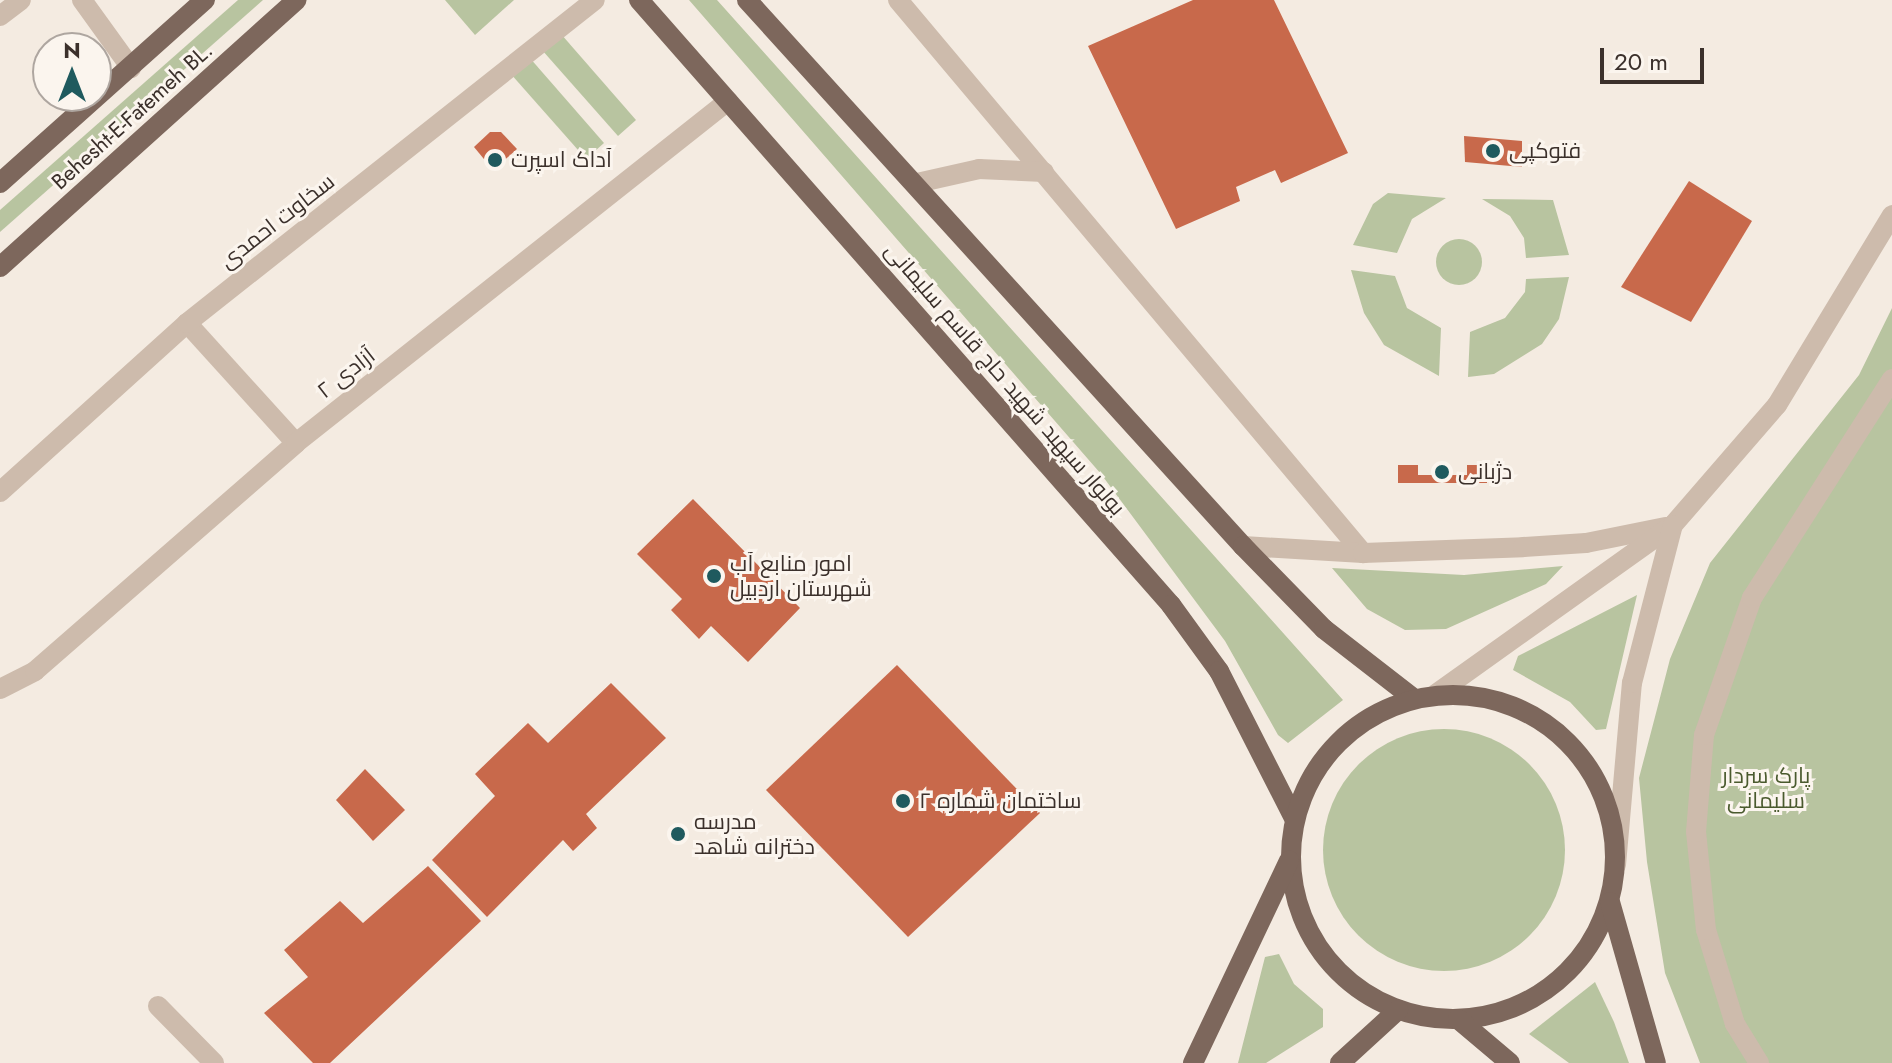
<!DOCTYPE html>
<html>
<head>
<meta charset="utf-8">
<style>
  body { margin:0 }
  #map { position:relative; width:1892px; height:1063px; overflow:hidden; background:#f4ebe1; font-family:Jost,Cairo,sans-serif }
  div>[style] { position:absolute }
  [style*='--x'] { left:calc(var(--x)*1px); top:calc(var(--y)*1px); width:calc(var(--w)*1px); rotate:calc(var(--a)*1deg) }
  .green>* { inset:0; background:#b8c4a0 }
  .round { border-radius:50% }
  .building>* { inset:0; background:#c8694b }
  .minor>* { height:20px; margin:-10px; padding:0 10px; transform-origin:10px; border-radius:10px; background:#cdbbac }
  .major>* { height:20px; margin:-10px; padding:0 10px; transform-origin:10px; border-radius:10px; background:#7d675c }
  .major>.ring { margin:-10px; padding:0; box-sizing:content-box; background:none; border:20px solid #7d675c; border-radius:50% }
  .dots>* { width:22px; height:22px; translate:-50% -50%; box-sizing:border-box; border:4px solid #fbf5ee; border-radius:50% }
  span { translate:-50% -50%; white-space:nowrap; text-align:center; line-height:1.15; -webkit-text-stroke:6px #fbf5ee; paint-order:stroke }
  .street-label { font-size:22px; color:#3b302b }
  .poi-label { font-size:22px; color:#3b302b }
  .left { translate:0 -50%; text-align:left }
  .park-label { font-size:22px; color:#4a5a2e }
  .north { position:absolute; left:32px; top:32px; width:80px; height:80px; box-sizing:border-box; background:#fbf5ee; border:2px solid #aea6a0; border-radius:50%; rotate:0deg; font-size:22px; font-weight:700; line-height:32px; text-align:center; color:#3b302b }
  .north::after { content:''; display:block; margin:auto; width:28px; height:36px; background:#1f5a5e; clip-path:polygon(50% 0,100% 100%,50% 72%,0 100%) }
  .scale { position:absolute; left:1600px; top:48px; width:104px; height:36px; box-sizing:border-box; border:4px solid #3b302b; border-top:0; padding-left:10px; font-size:24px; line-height:28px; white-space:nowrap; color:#3b302b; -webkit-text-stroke:6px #fbf5ee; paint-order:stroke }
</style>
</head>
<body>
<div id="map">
  <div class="green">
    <div style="clip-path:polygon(238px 0,263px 0,0 232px,0 210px)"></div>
    <div style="clip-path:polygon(445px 0,514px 0,475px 35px)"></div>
    <div style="clip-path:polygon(689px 0,717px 0,1343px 700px,1288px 743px,1278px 735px,1225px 641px,1101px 474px)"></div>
    <div style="clip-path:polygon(561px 34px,636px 120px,618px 136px,542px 50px)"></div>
    <div style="clip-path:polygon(529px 57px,604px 143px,586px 159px,510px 73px)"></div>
    <div style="clip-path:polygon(1388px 193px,1446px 198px,1412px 219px,1397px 253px,1353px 245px,1373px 204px)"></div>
    <div style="clip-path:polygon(1482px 199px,1553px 200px,1569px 255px,1526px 258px,1524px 238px,1510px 216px)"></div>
    <div class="round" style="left:1436px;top:239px;width:46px;height:46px"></div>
    <div style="clip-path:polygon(1351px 270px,1395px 276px,1407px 308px,1441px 328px,1439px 376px,1384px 345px,1364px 313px)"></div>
    <div style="clip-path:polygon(1569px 277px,1559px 319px,1542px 344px,1494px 374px,1468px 377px,1470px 332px,1505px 318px,1525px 292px,1526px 279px)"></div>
    <div style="clip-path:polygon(1892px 308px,1892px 1063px,1700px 1063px,1665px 973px,1647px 862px,1639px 778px,1656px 713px,1670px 659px,1710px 563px,1859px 375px)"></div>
    <div style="clip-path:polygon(1563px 566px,1546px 584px,1446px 629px,1405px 630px,1367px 609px,1332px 568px,1464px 575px)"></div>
    <div style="clip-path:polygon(1637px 595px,1606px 729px,1596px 730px,1570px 702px,1513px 670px,1518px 656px)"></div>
    <div class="round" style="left:1323px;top:729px;width:242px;height:242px"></div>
    <div style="clip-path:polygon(1279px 954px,1294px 984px,1323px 1009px,1323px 1027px,1266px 1063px,1238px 1063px,1265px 957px)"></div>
    <div style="clip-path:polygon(1595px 982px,1614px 1022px,1629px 1063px,1569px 1063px,1529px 1034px)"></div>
  </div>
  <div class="building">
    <div style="clip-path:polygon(1193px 0,1274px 0,1348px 153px,1281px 183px,1275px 170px,1236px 187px,1240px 201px,1176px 229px,1088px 46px)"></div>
    <div style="clip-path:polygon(490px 132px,501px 132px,517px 149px,493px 170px,474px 147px)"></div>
    <div style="clip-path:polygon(1464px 136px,1522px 141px,1522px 167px,1465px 162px)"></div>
    <div style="clip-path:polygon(1689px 181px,1752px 221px,1691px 322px,1621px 287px)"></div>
    <div style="clip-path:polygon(1398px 465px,1418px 465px,1418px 475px,1467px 475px,1467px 465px,1487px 465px,1487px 483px,1398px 483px)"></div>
    <div style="clip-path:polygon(693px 499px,800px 608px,748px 662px,711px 626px,699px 639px,671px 610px,682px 599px,637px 554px)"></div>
    <div style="clip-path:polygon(897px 665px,1040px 813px,908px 937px,766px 790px)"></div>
    <div style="clip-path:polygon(611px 683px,666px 738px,586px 814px,597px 828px,573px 851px,563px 840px,487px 917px,432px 860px,495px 796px,475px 774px,528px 723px,548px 743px)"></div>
    <div style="clip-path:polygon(365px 769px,405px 810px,373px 841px,336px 800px)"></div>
    <div style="clip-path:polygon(428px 866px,481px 921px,330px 1063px,313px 1063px,264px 1013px,308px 977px,284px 950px,340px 901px,363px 923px)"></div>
  </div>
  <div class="minor">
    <div style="--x:82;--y:0;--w:84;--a:54.2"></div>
    <div style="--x:898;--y:0;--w:723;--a:49.94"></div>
    <div style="--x:0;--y:16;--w:26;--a:-37"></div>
    <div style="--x:917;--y:183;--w:64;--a:-12.7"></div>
    <div style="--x:979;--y:169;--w:65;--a:2.6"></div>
    <div style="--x:187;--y:323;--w:162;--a:47.8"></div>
    <div style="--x:0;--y:492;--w:252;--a:-42.1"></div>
    <div style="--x:187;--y:323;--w:520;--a:-38.37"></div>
    <div style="--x:1243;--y:546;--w:120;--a:3.3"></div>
    <div style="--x:1363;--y:553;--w:160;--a:-2.1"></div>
    <div style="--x:1523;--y:547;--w:63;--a:-3.6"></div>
    <div style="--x:1586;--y:543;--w:81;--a:-11.4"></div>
    <div style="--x:0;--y:689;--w:39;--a:-27"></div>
    <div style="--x:35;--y:671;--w:347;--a:-41.1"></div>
    <div style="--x:296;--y:443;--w:551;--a:-38.37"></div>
    <div style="--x:1436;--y:694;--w:291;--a:-35.5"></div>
    <div style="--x:1673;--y:525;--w:159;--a:-49.1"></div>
    <div style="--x:1777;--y:405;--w:222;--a:-58.8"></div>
    <div style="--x:1616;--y:865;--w:183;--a:-85"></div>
    <div style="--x:1632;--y:683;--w:163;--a:-75.5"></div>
    <div style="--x:158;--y:1006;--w:80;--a:45.5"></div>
    <div style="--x:1759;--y:1063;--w:46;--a:-121.6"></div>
    <div style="--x:1735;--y:1024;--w:98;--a:-107.1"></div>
    <div style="--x:1706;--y:930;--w:99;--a:-95.8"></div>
    <div style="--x:1696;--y:832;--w:97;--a:-85.3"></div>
    <div style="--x:1704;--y:735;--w:145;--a:-70.7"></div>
    <div style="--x:1752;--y:598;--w:260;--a:-57.4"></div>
  </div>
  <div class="major">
    <div style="--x:639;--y:0;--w:806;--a:48.67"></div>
    <div style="--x:1171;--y:605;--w:82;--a:54"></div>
    <div style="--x:1219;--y:671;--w:165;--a:63"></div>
    <div style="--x:747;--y:0;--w:738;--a:47.75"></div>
    <div style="--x:1243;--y:546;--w:116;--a:45.7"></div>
    <div style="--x:1324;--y:629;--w:113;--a:37.8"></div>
    <div style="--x:0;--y:183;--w:275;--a:-41.8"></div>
    <div style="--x:0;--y:267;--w:399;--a:-42"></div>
    <div class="ring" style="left:1291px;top:695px;width:304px;height:304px"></div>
    <div style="--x:1610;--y:902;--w:167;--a:74.1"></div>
    <div style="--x:1458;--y:1019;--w:68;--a:40.2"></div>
    <div style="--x:1193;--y:1063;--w:224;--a:-64.6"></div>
    <div style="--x:1340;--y:1063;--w:79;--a:-42.4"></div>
  </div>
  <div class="dots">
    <div style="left:1493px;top:151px;background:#1f5a5e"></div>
    <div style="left:495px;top:160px;background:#1f5a5e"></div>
    <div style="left:1442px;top:472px;background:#1f5a5e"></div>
    <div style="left:714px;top:576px;background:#1f5a5e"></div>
    <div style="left:903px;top:801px;background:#1f5a5e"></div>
    <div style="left:678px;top:834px;background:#1f5a5e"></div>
  </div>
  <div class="street-label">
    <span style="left:132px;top:116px;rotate:-42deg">Behesht-E-Fatemeh BL.</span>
    <span style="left:277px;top:221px;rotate:-38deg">سخاوت احمدی</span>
    <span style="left:346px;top:373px;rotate:-38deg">آزادی ۲</span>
    <span style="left:1005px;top:379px;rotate:49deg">بولوار سپهبد شهید حاج قاسم سلیمانی</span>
  </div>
  <div class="poi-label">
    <span class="left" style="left:1509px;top:151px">فتوکپی</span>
    <span class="left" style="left:511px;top:160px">آداک اسپرت</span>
    <span class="left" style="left:1458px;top:472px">دژبانی</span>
    <span class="left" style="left:730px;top:576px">امور منابع آب<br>شهرستان اردبیل</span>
    <span class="left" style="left:919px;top:801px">ساختمان شماره ۲</span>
    <span class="left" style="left:694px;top:834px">مدرسه<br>دخترانه شاهد</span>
  </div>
  <div class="park-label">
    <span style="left:1766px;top:788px">پارک سردار<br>سلیمانی</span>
  </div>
  <div class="north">N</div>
  <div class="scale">20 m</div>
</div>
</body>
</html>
